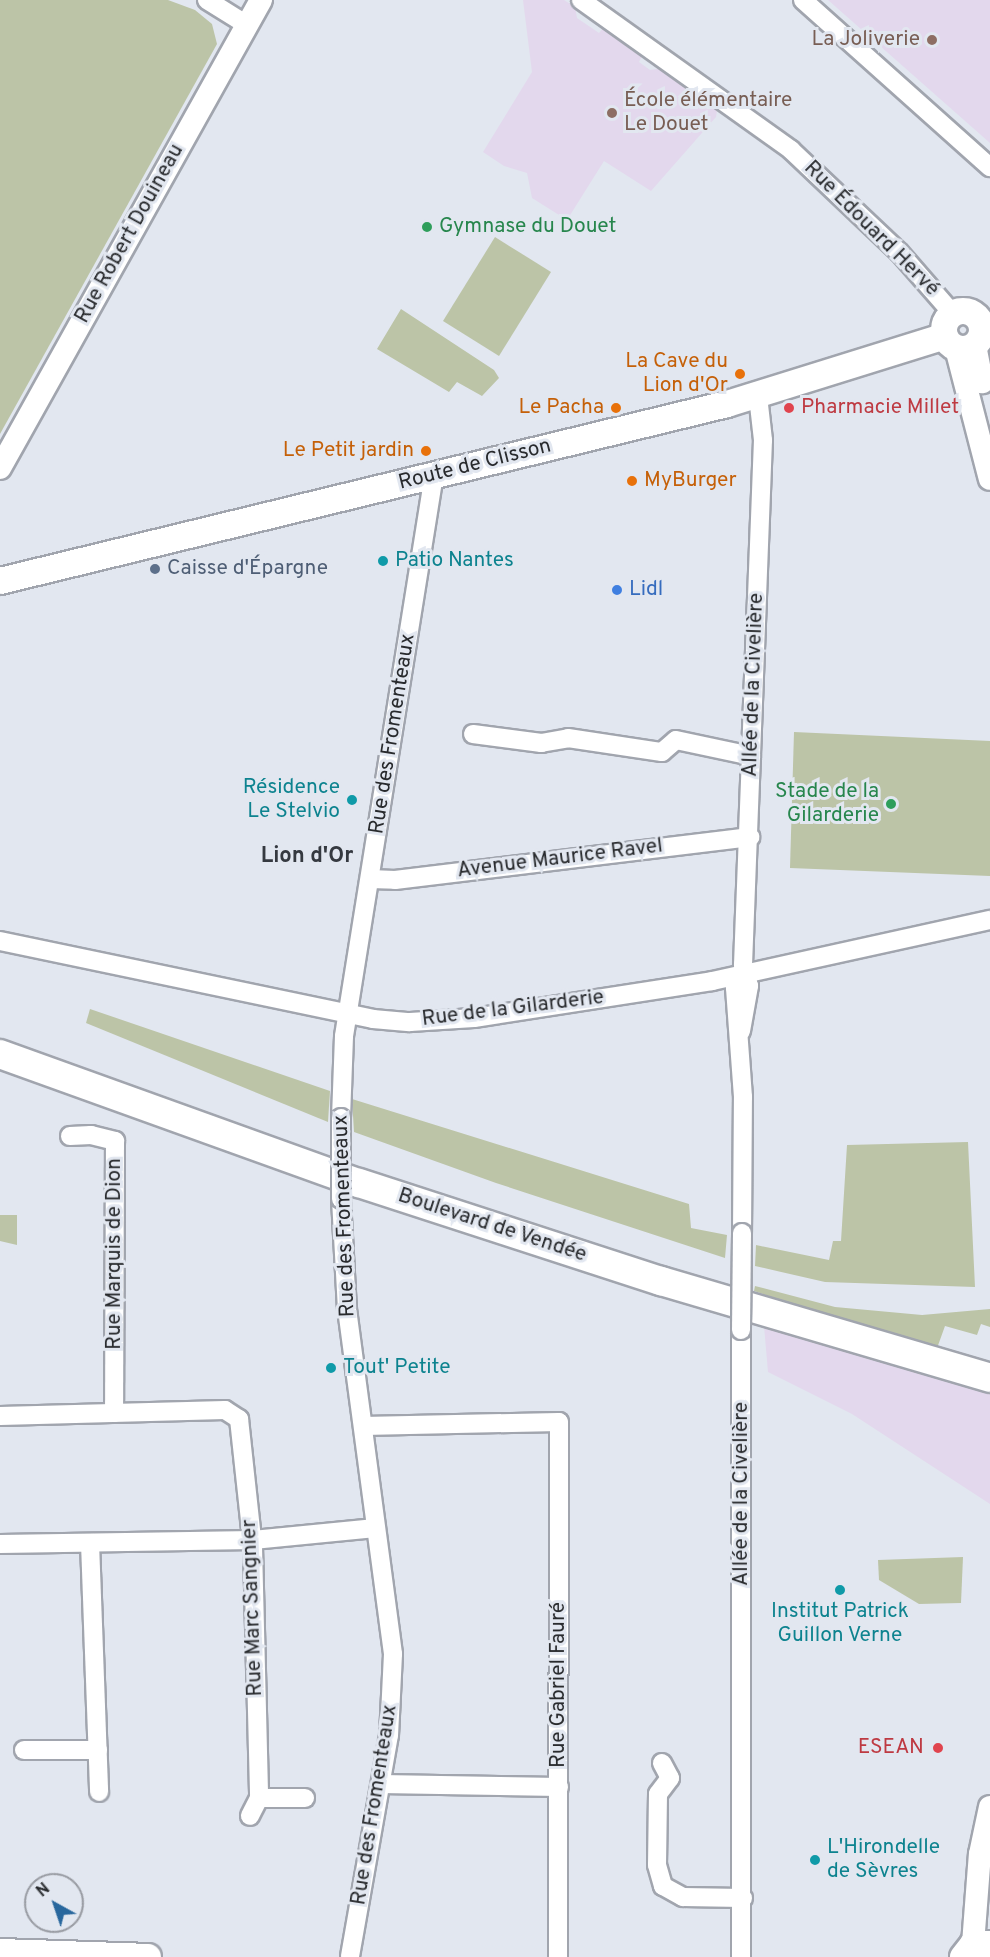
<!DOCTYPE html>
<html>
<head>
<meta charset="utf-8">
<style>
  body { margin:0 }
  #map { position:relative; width:990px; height:1957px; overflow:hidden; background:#e2e7f0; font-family:Overpass,sans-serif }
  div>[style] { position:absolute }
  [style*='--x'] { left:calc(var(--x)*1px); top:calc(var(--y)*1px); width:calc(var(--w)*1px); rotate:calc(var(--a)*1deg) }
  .education>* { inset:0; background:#e3d8ed }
  .green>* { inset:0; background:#bcc4a7 }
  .roads { filter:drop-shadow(2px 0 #a1a5ae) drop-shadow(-2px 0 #a1a5ae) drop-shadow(0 2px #a1a5ae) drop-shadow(0 -2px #a1a5ae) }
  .minor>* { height:18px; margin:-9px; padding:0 9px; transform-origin:9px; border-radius:9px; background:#fff }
  .tertiary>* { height:22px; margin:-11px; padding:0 11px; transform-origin:11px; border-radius:11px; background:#fff }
  .secondary>* { height:26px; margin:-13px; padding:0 13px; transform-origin:13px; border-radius:13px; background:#fff }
  .secondary>.ring { margin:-13px; padding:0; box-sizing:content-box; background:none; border:26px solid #fff; border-radius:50% }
  .primary>* { height:28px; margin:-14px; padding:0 14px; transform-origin:14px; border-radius:14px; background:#fff }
  .bridges { filter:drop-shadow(2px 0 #a1a5ae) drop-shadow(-2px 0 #a1a5ae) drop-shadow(0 2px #a1a5ae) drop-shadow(0 -2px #a1a5ae) }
  .minor-bridge>* { height:18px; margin:-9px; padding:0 9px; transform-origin:9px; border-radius:9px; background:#fff }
  .dots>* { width:16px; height:16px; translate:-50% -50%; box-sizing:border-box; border:3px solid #e2e7f0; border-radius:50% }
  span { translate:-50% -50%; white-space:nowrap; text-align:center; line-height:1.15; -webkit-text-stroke:6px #e2e7f0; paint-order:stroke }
  .education-label { font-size:21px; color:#785e54 }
  .right { translate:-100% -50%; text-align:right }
  .left { translate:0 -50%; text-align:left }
  .leisure-label { font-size:21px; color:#27864d }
  .street-label { font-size:21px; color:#282a2d }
  .food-label { font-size:21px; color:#c56008 }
  .health-label { font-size:21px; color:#be3a42 }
  .culture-label { font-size:21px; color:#0d838f }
  .service-label { font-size:21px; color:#4e5e75 }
  .shop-label { font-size:21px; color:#366cbe }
  .neighbourhood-label { font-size:22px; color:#353940; font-weight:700 }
  .north { position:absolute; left:24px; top:1873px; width:60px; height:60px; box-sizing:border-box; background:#e2e7f0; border:2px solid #989ba2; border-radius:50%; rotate:320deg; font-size:16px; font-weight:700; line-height:24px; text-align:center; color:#282a2d }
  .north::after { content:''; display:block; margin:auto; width:21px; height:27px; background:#28679d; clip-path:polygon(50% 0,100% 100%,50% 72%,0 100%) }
</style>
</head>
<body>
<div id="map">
  <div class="education">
    <div style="clip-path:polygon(523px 0,564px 0,575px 7px,577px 18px,599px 33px,604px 27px,643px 54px,639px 62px,650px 70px,663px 68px,718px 105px,716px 117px,651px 191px,604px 161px,567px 220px,532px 198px,527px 173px,504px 166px,483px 152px,532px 72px)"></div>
    <div style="clip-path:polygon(828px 0,990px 0,990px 143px)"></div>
    <div style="clip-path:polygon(764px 1326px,990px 1394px,990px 1504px,852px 1414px,768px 1372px)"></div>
  </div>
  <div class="green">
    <div style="clip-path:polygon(0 0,168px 0,195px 10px,212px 24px,217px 44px,0 434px)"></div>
    <div style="clip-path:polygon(495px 237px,551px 272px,499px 356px,443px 321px)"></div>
    <div style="clip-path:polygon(401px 309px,494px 370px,499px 378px,482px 396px,457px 382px,449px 392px,377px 349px)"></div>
    <div style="clip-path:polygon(794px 732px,990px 741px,990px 876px,790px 868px)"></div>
    <div style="clip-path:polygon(90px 1009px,330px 1091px,328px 1122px,86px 1023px)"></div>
    <div style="clip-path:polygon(352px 1099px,689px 1204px,691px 1228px,727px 1235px,725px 1258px,496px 1183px,354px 1132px)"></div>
    <div style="clip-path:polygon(968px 1142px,975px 1287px,825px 1282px,755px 1266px,756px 1245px,829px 1260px,833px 1241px,841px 1241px,847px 1145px)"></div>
    <div style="clip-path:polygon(0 1215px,17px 1215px,17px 1245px,0 1241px)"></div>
    <div style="clip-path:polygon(755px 1286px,835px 1307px,922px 1315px,990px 1309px,990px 1327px,981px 1324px,977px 1335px,945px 1326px,936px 1351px,754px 1291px)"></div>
    <div style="clip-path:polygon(963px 1557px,961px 1603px,919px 1604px,879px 1580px,878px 1560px)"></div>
  </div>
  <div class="roads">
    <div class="minor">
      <div style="--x:207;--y:0;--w:47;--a:32"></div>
      <div style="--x:581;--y:0;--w:258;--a:35.5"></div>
      <div style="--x:791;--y:150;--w:149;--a:43.4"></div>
      <div style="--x:899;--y:252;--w:82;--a:48.9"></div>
      <div style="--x:803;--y:0;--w:251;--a:41.8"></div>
      <div style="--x:473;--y:734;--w:69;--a:7.5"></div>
      <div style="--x:541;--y:743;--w:27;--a:-10"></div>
      <div style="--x:568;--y:738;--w:95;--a:8.5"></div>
      <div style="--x:662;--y:752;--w:18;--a:-41"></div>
      <div style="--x:676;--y:740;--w:77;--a:12"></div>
      <div style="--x:370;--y:879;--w:25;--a:2"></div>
      <div style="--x:395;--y:880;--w:358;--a:-6.9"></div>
      <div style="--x:0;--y:941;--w:381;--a:11.8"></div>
      <div style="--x:373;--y:1019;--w:37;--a:5"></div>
      <div style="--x:410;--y:1022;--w:64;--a:-3.6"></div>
      <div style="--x:474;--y:1018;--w:241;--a:-8.8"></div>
      <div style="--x:712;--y:981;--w:285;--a:-12.4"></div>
      <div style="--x:741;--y:1031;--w:46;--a:-79.9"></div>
      <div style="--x:749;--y:986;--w:22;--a:-106"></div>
      <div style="--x:743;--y:965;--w:525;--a:-87.82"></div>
      <div style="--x:763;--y:440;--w:44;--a:-96.5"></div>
      <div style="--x:341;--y:1118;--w:82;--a:-87.9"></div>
      <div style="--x:344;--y:1036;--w:568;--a:-80.89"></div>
      <div style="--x:70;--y:1136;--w:21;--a:-3"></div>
      <div style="--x:91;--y:1135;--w:25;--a:14"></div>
      <div style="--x:115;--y:1141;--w:272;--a:90.2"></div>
      <div style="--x:341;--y:1199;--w:110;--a:86.9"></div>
      <div style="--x:347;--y:1309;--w:348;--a:82.4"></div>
      <div style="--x:393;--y:1654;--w:81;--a:92.8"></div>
      <div style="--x:389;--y:1735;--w:225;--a:100"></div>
      <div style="--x:742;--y:1233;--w:136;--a:-89.6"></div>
      <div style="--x:743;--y:1097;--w:109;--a:-94.2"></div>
      <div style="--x:735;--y:988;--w:15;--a:-58"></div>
      <div style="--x:0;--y:1416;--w:225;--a:-1.5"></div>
      <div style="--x:225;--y:1410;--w:17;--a:33"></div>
      <div style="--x:239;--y:1419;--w:129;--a:83.8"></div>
      <div style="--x:253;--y:1547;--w:251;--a:88.6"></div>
      <div style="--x:259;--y:1798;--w:20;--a:117"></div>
      <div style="--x:363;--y:1426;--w:196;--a:-1.2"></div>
      <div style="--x:559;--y:1422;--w:535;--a:90.11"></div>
      <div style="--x:90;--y:1543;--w:249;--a:87.9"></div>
      <div style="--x:0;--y:1544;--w:253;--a:-0.9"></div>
      <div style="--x:253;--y:1540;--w:123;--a:-5.6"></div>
      <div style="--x:24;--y:1750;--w:74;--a:0"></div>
      <div style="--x:662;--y:1763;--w:17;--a:62"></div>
      <div style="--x:670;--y:1778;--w:20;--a:127"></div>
      <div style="--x:658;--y:1794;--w:71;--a:90.8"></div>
      <div style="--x:657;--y:1865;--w:22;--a:74"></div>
      <div style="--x:663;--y:1886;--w:23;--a:29"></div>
      <div style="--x:683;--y:1897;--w:60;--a:1"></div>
      <div style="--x:381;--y:1784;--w:178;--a:1"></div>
      <div style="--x:259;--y:1798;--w:46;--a:0"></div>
      <div style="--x:741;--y:1957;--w:627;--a:-90"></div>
    </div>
    <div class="tertiary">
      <div style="--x:975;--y:345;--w:38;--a:79"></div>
      <div style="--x:956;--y:348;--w:135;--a:75.5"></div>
      <div style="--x:0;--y:468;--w:536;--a:-60.85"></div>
      <div style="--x:973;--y:1944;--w:90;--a:-85.6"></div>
      <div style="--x:980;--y:1854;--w:48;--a:-78"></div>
    </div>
    <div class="secondary">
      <div class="ring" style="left:944px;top:311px;width:12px;height:12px"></div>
      <div style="--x:0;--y:581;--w:748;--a:-13.68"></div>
      <div style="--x:727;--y:404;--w:228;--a:-17.3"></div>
      <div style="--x:0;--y:1952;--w:148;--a:1.9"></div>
      <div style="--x:963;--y:1957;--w:16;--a:-52"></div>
      <div style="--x:973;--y:1944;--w:17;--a:0"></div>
    </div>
    <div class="primary">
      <div style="--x:0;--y:1054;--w:381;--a:19.8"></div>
      <div style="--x:359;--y:1183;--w:318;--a:18"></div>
      <div style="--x:661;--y:1281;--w:343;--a:16.4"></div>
    </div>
  </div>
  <div class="bridges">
    <div class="minor-bridge">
      <div style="--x:341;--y:1118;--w:81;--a:90"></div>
      <div style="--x:741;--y:1330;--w:97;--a:-89.4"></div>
    </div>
  </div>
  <div class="dots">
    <div style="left:932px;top:40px;background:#8d6e63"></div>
    <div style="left:612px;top:113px;background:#8d6e63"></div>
    <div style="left:427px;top:227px;background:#2e9e5b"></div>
    <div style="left:740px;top:374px;background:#e8710a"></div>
    <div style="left:616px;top:408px;background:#e8710a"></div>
    <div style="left:789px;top:408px;background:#e0444e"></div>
    <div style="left:426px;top:451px;background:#e8710a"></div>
    <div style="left:632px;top:481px;background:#e8710a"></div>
    <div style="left:383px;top:561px;background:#0f9aa8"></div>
    <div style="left:155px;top:569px;background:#5c6f8a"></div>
    <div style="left:617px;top:590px;background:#3f7fe0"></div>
    <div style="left:352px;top:800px;background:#0f9aa8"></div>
    <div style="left:891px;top:804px;background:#2e9e5b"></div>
    <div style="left:331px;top:1368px;background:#0f9aa8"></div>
    <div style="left:840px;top:1590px;background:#0f9aa8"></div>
    <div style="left:938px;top:1748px;background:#e0444e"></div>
    <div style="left:815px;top:1860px;background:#0f9aa8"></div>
  </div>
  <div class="education-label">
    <span class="right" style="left:920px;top:40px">La Joliverie</span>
    <span class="left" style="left:624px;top:113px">École élémentaire<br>Le Douet</span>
  </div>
  <div class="leisure-label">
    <span class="left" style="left:439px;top:227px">Gymnase du Douet</span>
    <span class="right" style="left:879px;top:804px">Stade de la<br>Gilarderie</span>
  </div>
  <div class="street-label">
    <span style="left:871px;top:229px;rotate:45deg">Rue Édouard Hervé</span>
    <span style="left:130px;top:234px;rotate:-61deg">Rue Robert Douineau</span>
    <span style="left:475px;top:465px;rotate:-14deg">Route de Clisson</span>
    <span style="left:754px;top:685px;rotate:-88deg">Allée de la Civelière</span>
    <span style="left:393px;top:734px;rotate:-81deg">Rue des Fromenteaux</span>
    <span style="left:560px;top:859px;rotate:-7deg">Avenue Maurice Ravel</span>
    <span style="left:513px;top:1009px;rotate:-7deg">Rue de la Gilarderie</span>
    <span style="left:345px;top:1216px;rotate:-92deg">Rue des Fromenteaux</span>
    <span style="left:492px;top:1226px;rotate:18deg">Boulevard de Vendée</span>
    <span style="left:115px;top:1254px;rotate:-90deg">Rue Marquis de Dion</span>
    <span style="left:742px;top:1494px;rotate:-90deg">Allée de la Civelière</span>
    <span style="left:253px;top:1608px;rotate:-92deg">Rue Marc Sangnier</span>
    <span style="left:559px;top:1685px;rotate:-90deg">Rue Gabriel Fauré</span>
    <span style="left:375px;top:1805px;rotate:-81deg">Rue des Fromenteaux</span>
  </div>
  <div class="food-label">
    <span class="right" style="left:728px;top:374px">La Cave du<br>Lion d'Or</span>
    <span class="right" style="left:604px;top:408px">Le Pacha</span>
    <span class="right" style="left:414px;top:451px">Le Petit jardin</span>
    <span class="left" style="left:644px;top:481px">MyBurger</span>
  </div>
  <div class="health-label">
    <span class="left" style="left:801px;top:408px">Pharmacie Millet</span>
    <span class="right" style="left:924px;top:1748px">ESEAN</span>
  </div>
  <div class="culture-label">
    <span class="left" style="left:395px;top:561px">Patio Nantes</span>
    <span class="right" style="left:340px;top:800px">Résidence<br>Le Stelvio</span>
    <span class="left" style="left:343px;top:1368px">Tout' Petite</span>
    <span style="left:840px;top:1624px">Institut Patrick<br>Guillon Verne</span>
    <span class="left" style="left:827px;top:1860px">L'Hirondelle<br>de Sèvres</span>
  </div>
  <div class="service-label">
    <span class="left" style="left:167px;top:569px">Caisse d'Épargne</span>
  </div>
  <div class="shop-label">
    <span class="left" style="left:629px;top:590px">Lidl</span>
  </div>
  <div class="neighbourhood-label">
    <span style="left:307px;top:857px">Lion d'Or</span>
  </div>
  <div class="north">N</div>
</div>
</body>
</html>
